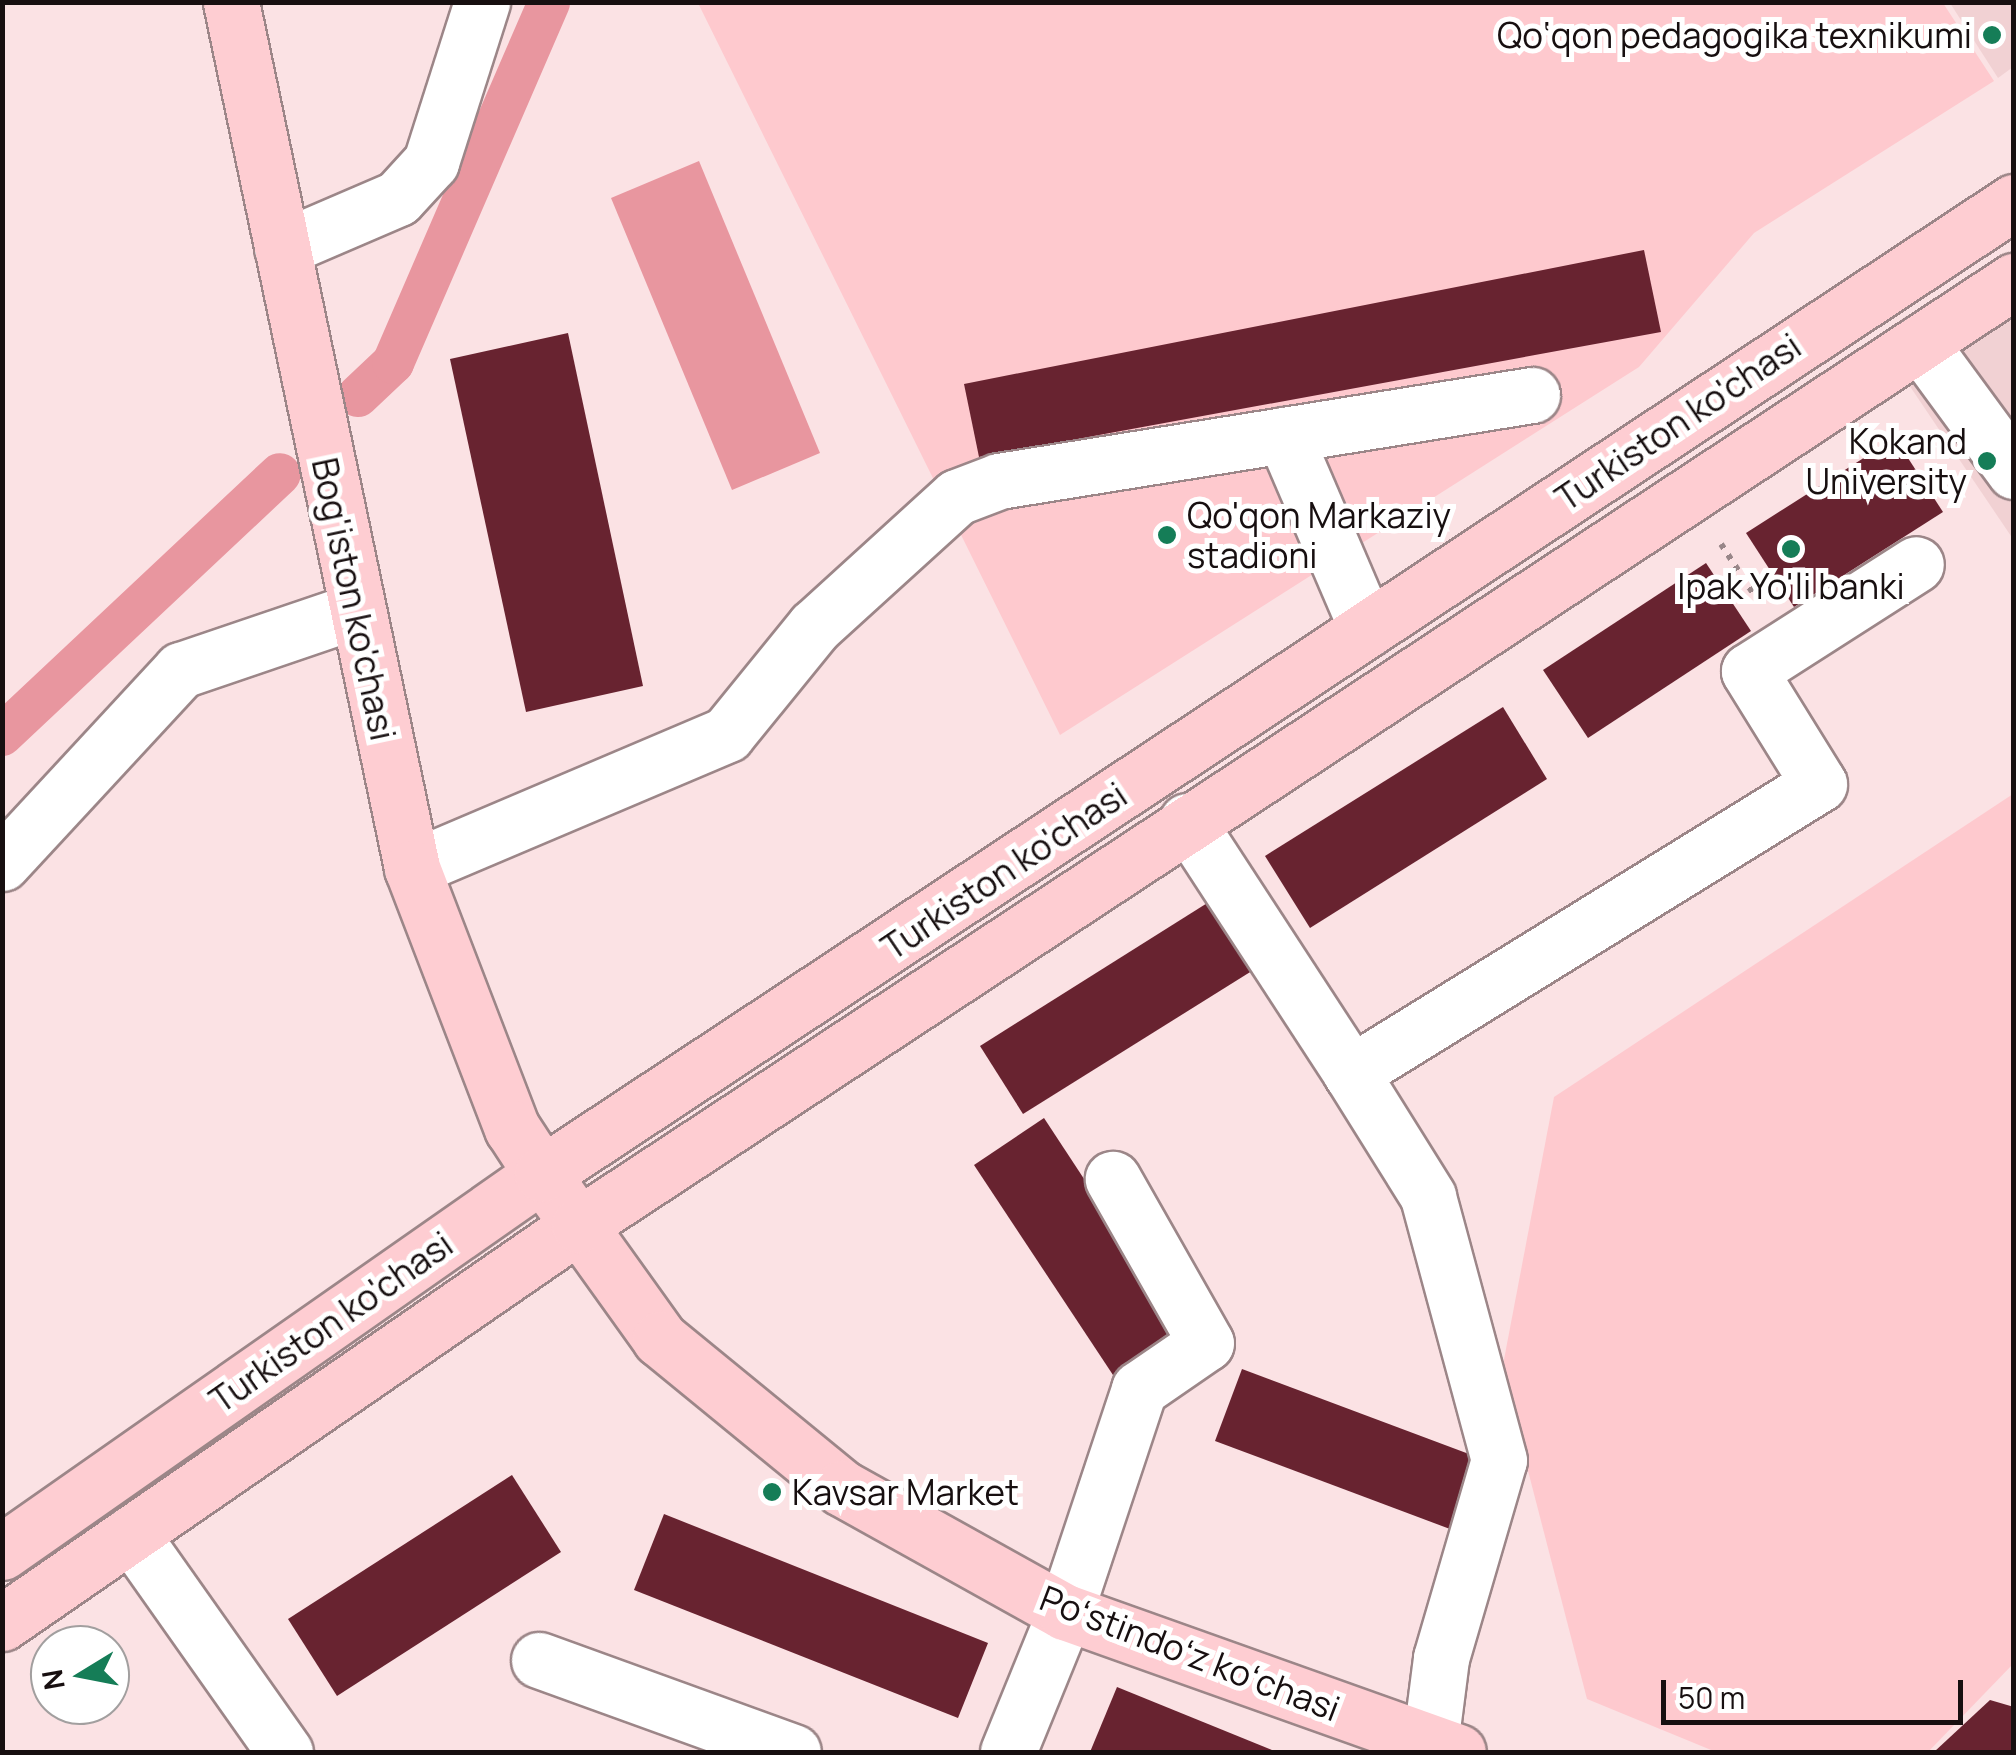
<!DOCTYPE html>
<html>
<head>
<meta charset="utf-8">
<style>
  body { margin:0 }
  #map { position:relative; width:2016px; height:1755px; overflow:hidden; background:#fbe2e4; font-family:Manrope,sans-serif }
  div>[style] { position:absolute }
  [style*='--x'] { left:calc(var(--x)*1px); top:calc(var(--y)*1px); width:calc(var(--w)*1px); rotate:calc(var(--a)*1deg) }
  .built>* { inset:0; background:#f1d1d3 }
  .green>* { inset:0; background:#fec9ce }
  .water>* { inset:0; background:#e8969f }
  .canal>* { height:42px; margin:-21px; padding:0 21px; transform-origin:21px; border-radius:21px; background:#e8969f }
  .building>* { inset:0; background:#682330 }
  .path>* { height:6px; margin-top:-3px; transform-origin:0; background:repeating-linear-gradient(90deg,#988688 0 5px,transparent 0 13px) }
  .roads { filter:drop-shadow(2px 0 #9c8688) drop-shadow(-2px 0 #9c8688) drop-shadow(0 2px #9c8688) drop-shadow(0 -2px #9c8688) }
  .minor>* { height:55px; margin:-27.5px; padding:0 27.5px; transform-origin:27.5px; border-radius:27.5px; background:#fff }
  .major>* { height:55px; margin:-27.5px; padding:0 27.5px; transform-origin:27.5px; border-radius:27.5px; background:#fecdd2 }
  .dots>* { width:28px; height:28px; translate:-50% -50%; box-sizing:border-box; border:5px solid #fff; border-radius:50% }
  span { translate:-50% -50%; white-space:nowrap; text-align:center; line-height:1.15; -webkit-text-stroke:10px #fff; paint-order:stroke }
  .poi-label { font-size:35px; color:#170f10 }
  .right { translate:-100% -50%; text-align:right }
  .left { translate:0 -50%; text-align:left }
  .street-label { font-size:35px; color:#170f10 }
  .frame { position:absolute; inset:0; border:5px solid #170f10; pointer-events:none }
  .north { position:absolute; left:30px; top:1625px; width:100px; height:100px; box-sizing:border-box; background:#fff; border:2px solid #a29f9f; border-radius:50%; rotate:260deg; font-size:28px; font-weight:700; line-height:40px; text-align:center; color:#170f10 }
  .north::after { content:''; display:block; margin:auto; width:35px; height:45px; background:#157d57; clip-path:polygon(50% 0,100% 100%,50% 72%,0 100%) }
  .scale { position:absolute; left:1661px; top:1680px; width:302px; height:45px; box-sizing:border-box; border:5px solid #170f10; border-top:0; padding-left:12px; font-size:30px; line-height:35px; white-space:nowrap; color:#170f10; -webkit-text-stroke:8px #fff; paint-order:stroke }
</style>
</head>
<body>
<div id="map">
  <div class="built">
    <div style="clip-path:polygon(1950px 3px,2013px 3px,2013px 67px,1998px 78px)"></div>
    <div style="clip-path:polygon(2013px 312px,2013px 539px,1907px 382px)"></div>
  </div>
  <div class="green">
    <div style="clip-path:polygon(698px 3px,1943px 3px,1994px 81px,1754px 233px,1639px 367px,1060px 735px)"></div>
    <div style="clip-path:polygon(2013px 794px,2013px 1664px,1928px 1752px,1716px 1752px,1587px 1699px,1502px 1370px,1554px 1097px)"></div>
  </div>
  <div class="water">
    <div style="clip-path:polygon(699px 161px,820px 453px,732px 490px,611px 198px)"></div>
  </div>
  <div class="canal">
    <div style="--x:358;--y:396;--w:48;--a:-43.3"></div>
    <div style="--x:393;--y:363;--w:393;--a:-66.6"></div>
    <div style="--x:2;--y:735;--w:381;--a:-43.2"></div>
  </div>
  <div class="building">
    <div style="clip-path:polygon(1644px 250px,1661px 332px,979px 457px,964px 384px)"></div>
    <div style="clip-path:polygon(568px 333px,643px 686px,526px 712px,450px 359px)"></div>
    <div style="clip-path:polygon(1895px 438px,1943px 512px,1794px 607px,1746px 533px)"></div>
    <div style="clip-path:polygon(1706px 563px,1751px 631px,1588px 738px,1543px 670px)"></div>
    <div style="clip-path:polygon(1503px 707px,1547px 779px,1310px 928px,1265px 856px)"></div>
    <div style="clip-path:polygon(1220px 895px,1263px 964px,1023px 1114px,980px 1046px)"></div>
    <div style="clip-path:polygon(1044px 1118px,1184px 1331px,1115px 1378px,974px 1165px)"></div>
    <div style="clip-path:polygon(1242px 1369px,1493px 1463px,1466px 1535px,1215px 1441px)"></div>
    <div style="clip-path:polygon(512px 1475px,561px 1552px,337px 1696px,288px 1619px)"></div>
    <div style="clip-path:polygon(664px 1514px,988px 1643px,958px 1718px,634px 1590px)"></div>
    <div style="clip-path:polygon(1117px 1687px,1277px 1752px,1090px 1752px)"></div>
    <div style="clip-path:polygon(1990px 1700px,2014px 1707px,2014px 1752px,1934px 1752px)"></div>
  </div>
  <div class="path">
    <div style="--x:1721;--y:544;--w:75;--a:56.9"></div>
  </div>
  <div class="roads">
    <div class="minor">
      <div style="--x:282;--y:248;--w:126;--a:-23.3"></div>
      <div style="--x:398;--y:198;--w:49;--a:-47.5"></div>
      <div style="--x:431;--y:162;--w:168;--a:-72.3"></div>
      <div style="--x:1920;--y:343;--w:159;--a:53.7"></div>
      <div style="--x:1284;--y:435;--w:211;--a:66.8"></div>
      <div style="--x:1187;--y:821;--w:301;--a:56.9"></div>
      <div style="--x:2;--y:863;--w:263;--a:-47.2"></div>
      <div style="--x:181;--y:670;--w:183;--a:-18.8"></div>
      <div style="--x:412;--y:868;--w:342;--a:-23"></div>
      <div style="--x:727;--y:734;--w:138;--a:-50.9"></div>
      <div style="--x:814;--y:627;--w:193;--a:-42.3"></div>
      <div style="--x:957;--y:497;--w:45;--a:-20.9"></div>
      <div style="--x:999;--y:481;--w:540;--a:-9.17"></div>
      <div style="--x:131;--y:1534;--w:267;--a:54.8"></div>
      <div style="--x:539;--y:1660;--w:270;--a:19.9"></div>
      <div style="--x:1008;--y:1752;--w:151;--a:-67.8"></div>
      <div style="--x:1065;--y:1612;--w:235;--a:-71.6"></div>
      <div style="--x:1139;--y:1389;--w:81;--a:-34.5"></div>
      <div style="--x:1206;--y:1343;--w:189;--a:-119.6"></div>
      <div style="--x:1429;--y:1752;--w:95;--a:-82.7"></div>
      <div style="--x:1441;--y:1658;--w:206;--a:-73.7"></div>
      <div style="--x:1499;--y:1460;--w:273;--a:-105.1"></div>
      <div style="--x:1428;--y:1196;--w:145;--a:-122"></div>
      <div style="--x:1351;--y:1073;--w:550;--a:-31.7"></div>
      <div style="--x:1819;--y:784;--w:133;--a:-121.8"></div>
      <div style="--x:1749;--y:671;--w:198;--a:-32.6"></div>
    </div>
    <div class="major">
      <div style="--x:231;--y:2;--w:885;--a:78.19"></div>
      <div style="--x:412;--y:868;--w:279;--a:69"></div>
      <div style="--x:512;--y:1128;--w:55;--a:56.9"></div>
      <div style="--x:542;--y:1174;--w:203;--a:54.4"></div>
      <div style="--x:660;--y:1339;--w:235;--a:39.3"></div>
      <div style="--x:842;--y:1488;--w:255;--a:29.1"></div>
      <div style="--x:1065;--y:1612;--w:417;--a:19.6"></div>
      <div style="--x:2;--y:1552;--w:659;--a:-34.99"></div>
      <div style="--x:542;--y:1174;--w:1764;--a:-33.44"></div>
      <div style="--x:2;--y:1623;--w:701;--a:-34.6"></div>
      <div style="--x:579;--y:1225;--w:1718;--a:-33.34"></div>
    </div>
  </div>
  <div class="dots">
    <div style="left:1992px;top:35px;background:#157d57"></div>
    <div style="left:1987px;top:461px;background:#157d57"></div>
    <div style="left:1167px;top:535px;background:#157d57"></div>
    <div style="left:1791px;top:549px;background:#157d57"></div>
    <div style="left:772px;top:1492px;background:#157d57"></div>
  </div>
  <div class="poi-label">
    <span class="right" style="left:1972px;top:35px">Qo‘qon pedagogika texnikumi</span>
    <span class="right" style="left:1967px;top:461px">Kokand<br>University</span>
    <span class="left" style="left:1187px;top:535px">Qo'qon Markaziy<br>stadioni</span>
    <span style="left:1791px;top:586px">Ipak Yo'li banki</span>
    <span class="left" style="left:792px;top:1492px">Kavsar Market</span>
  </div>
  <div class="street-label">
    <span style="left:1678px;top:422px;rotate:-34deg">Turkiston ko'chasi</span>
    <span style="left:354px;top:599px;rotate:78deg">Bog'iston ko'chasi</span>
    <span style="left:1004px;top:871px;rotate:-34deg">Turkiston ko'chasi</span>
    <span style="left:331px;top:1322px;rotate:-35deg">Turkiston ko'chasi</span>
    <span style="left:1190px;top:1653px;rotate:21deg">Poʻstindoʻz koʻchasi</span>
  </div>
  <div class="frame"></div>
  <div class="north">N</div>
  <div class="scale">50 m</div>
</div>
</body>
</html>
